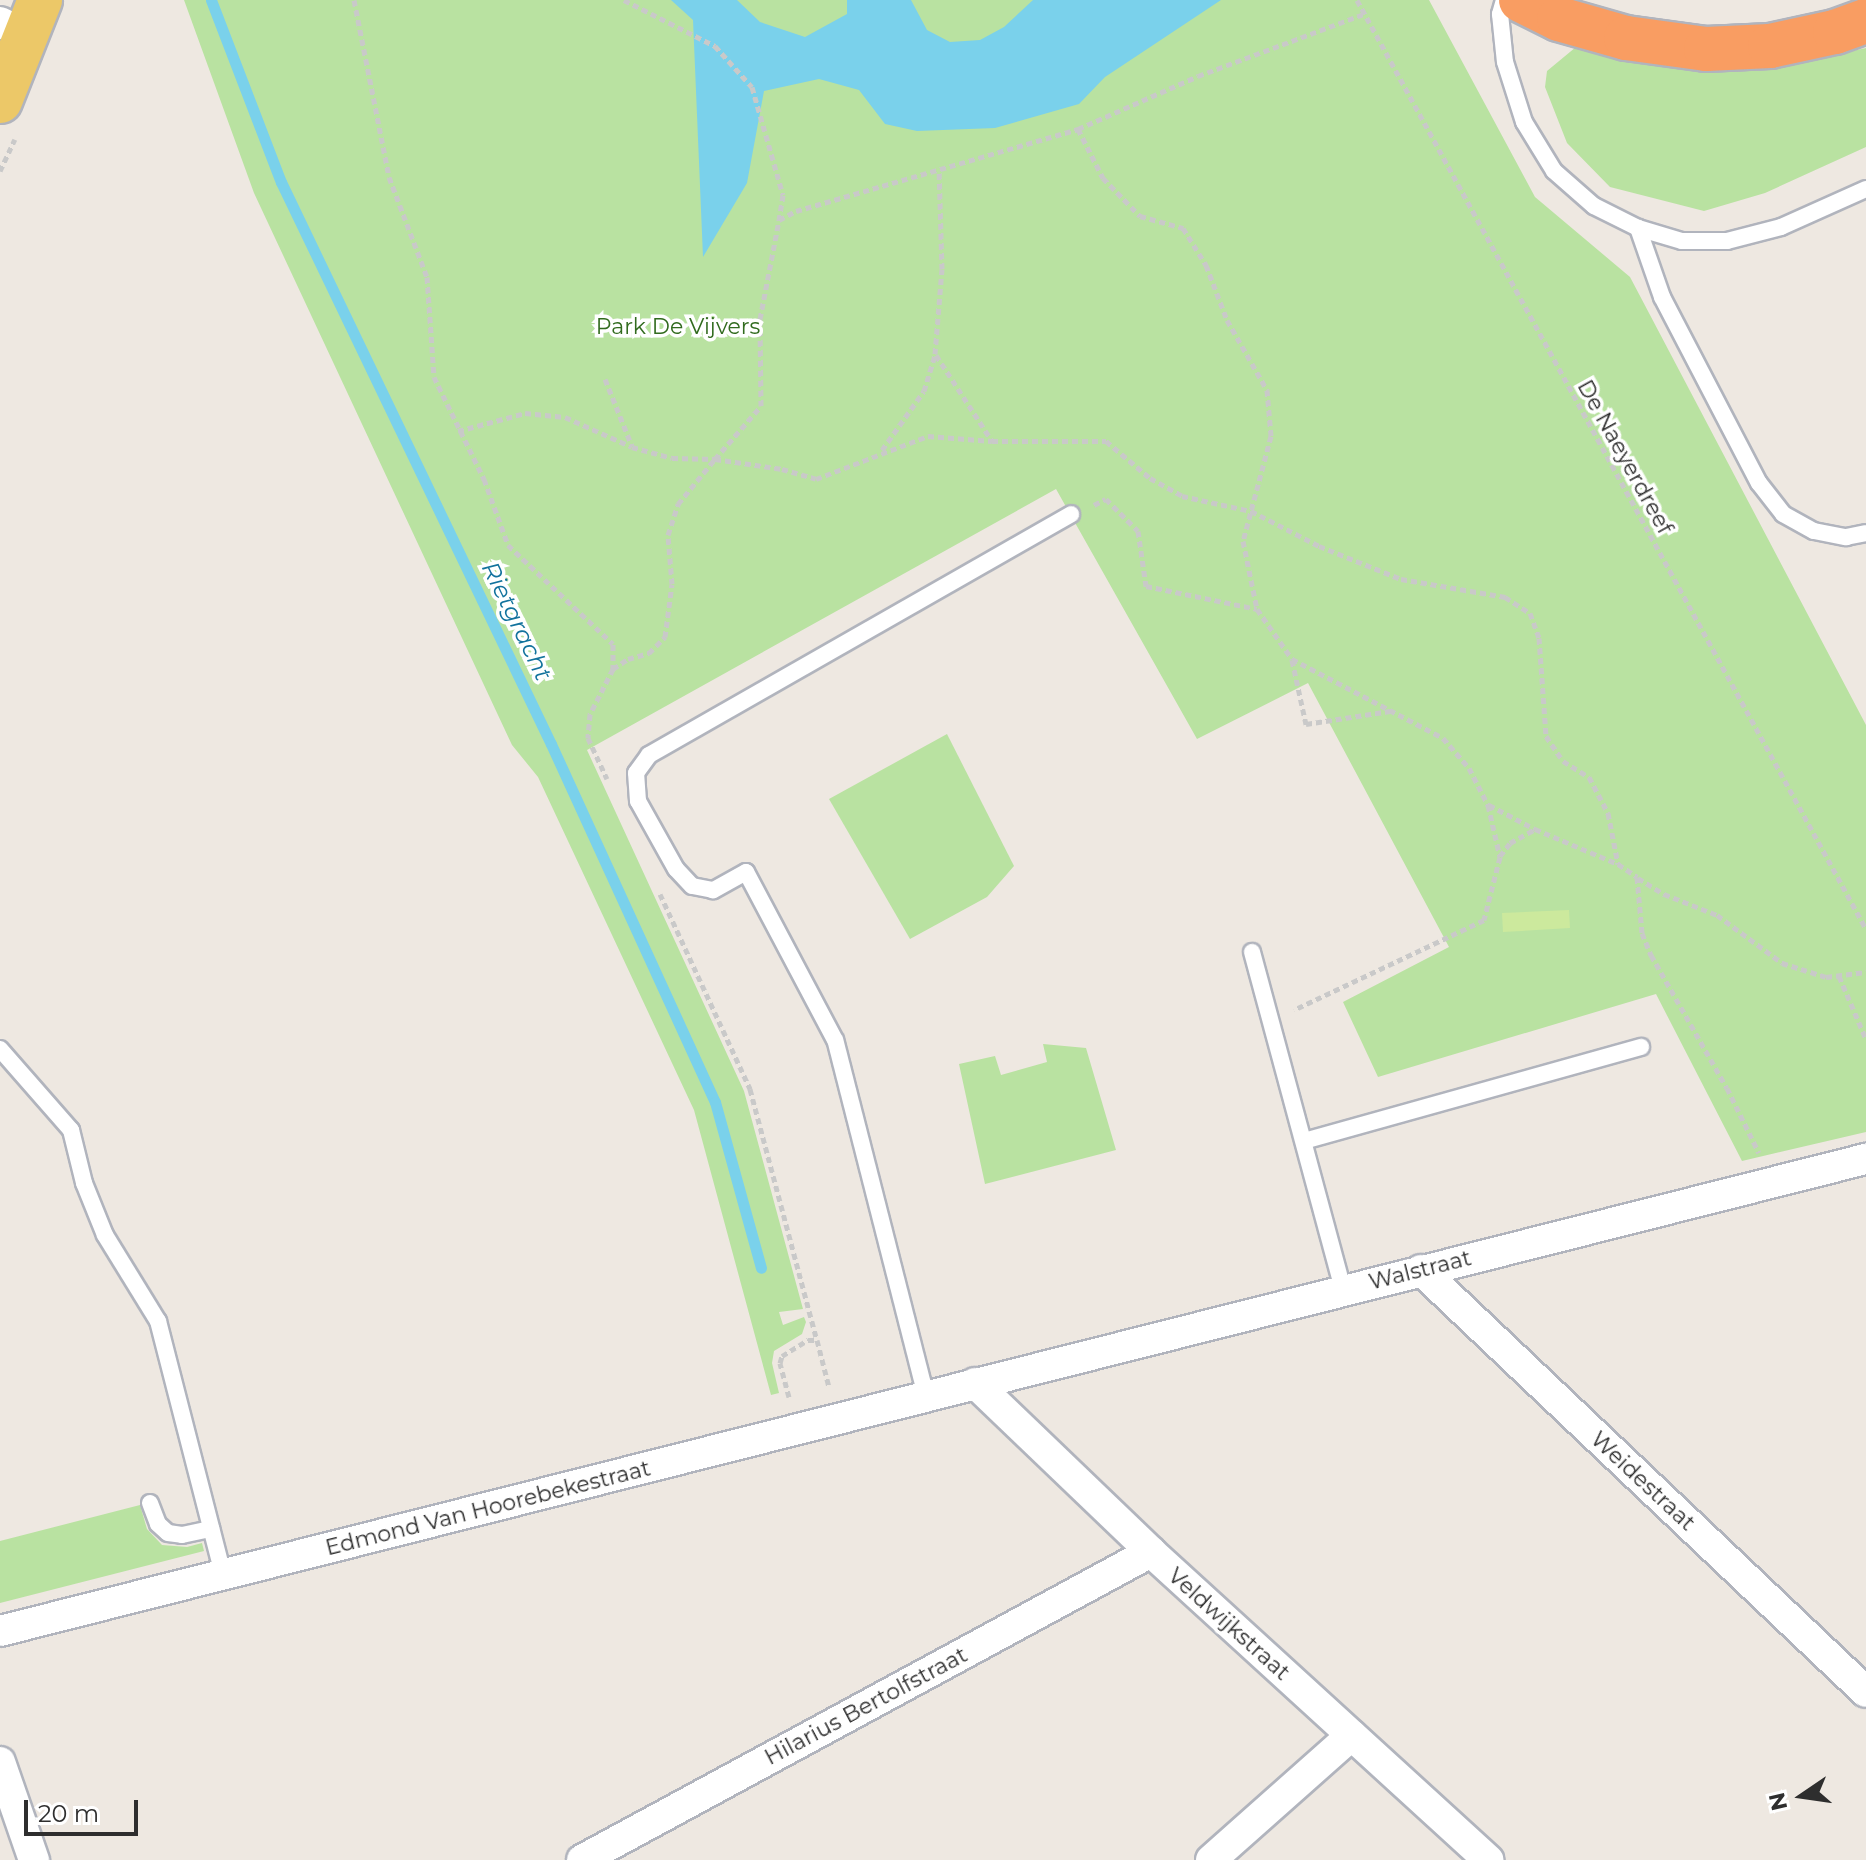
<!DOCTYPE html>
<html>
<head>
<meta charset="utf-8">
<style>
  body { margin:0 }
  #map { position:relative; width:1866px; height:1860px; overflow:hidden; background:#eee8e1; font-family:Montserrat,sans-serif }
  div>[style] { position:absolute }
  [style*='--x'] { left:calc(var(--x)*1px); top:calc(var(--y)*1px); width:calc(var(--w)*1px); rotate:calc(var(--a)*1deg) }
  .green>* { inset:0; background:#b9e2a1 }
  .pitch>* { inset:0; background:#cce99d }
  .water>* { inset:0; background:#7ad1eb }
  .stream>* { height:11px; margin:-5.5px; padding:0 5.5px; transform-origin:5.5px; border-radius:5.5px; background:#7ad1eb }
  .path>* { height:5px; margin-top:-2.5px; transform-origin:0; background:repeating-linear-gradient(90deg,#c9c9c9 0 6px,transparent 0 10px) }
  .roads { filter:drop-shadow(2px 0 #b1b4bd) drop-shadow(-2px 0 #b1b4bd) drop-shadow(0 2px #b1b4bd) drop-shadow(0 -2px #b1b4bd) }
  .lane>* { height:16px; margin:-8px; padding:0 8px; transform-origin:8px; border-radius:8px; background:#fff }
  .street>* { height:30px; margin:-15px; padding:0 15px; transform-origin:15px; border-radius:15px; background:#fff }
  .primary>* { height:44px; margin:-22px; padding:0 22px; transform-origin:22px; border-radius:22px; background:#ecc868 }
  .highway>* { height:44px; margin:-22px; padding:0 22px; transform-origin:22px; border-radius:22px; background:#f99d62 }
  span { translate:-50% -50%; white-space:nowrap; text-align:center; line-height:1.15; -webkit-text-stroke:7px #fff; paint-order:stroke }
  .park-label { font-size:22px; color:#316b1e }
  .street-label { font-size:22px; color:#2e2e2e }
  .water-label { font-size:24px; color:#13739d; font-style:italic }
  .north { position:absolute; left:1762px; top:1756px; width:80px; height:80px; -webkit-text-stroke:6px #fff; paint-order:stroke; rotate:257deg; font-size:22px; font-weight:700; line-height:32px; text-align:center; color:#2e2e2e }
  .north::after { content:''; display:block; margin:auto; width:28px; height:36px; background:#2e2e2e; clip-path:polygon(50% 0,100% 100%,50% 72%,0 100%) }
  .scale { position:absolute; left:24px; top:1800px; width:114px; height:36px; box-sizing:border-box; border:4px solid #2e2e2e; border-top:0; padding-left:10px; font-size:24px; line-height:28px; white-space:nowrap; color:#2e2e2e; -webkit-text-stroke:6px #fff; paint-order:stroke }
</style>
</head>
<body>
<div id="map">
  <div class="green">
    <div style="clip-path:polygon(184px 0,1429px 0,1535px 197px,1630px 277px,1866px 725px,1866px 1132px,1742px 1161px,1656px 994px,1378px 1077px,1343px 1002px,1449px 947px,1308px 683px,1197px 739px,1056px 489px,587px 750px,744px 1091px,803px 1309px,779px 1312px,783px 1325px,804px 1317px,806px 1322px,802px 1334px,774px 1351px,772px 1363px,779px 1393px,771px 1395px,694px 1110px,538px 777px,512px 745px,254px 193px)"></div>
    <div style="clip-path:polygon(1576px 47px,1718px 69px,1780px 66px,1866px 48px,1866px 147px,1765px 193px,1704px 211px,1610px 187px,1567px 143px,1545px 87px,1547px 71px)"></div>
    <div style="clip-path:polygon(947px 734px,1014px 866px,987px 897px,910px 939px,829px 799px)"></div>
    <div style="clip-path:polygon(1043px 1044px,1086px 1048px,1116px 1150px,985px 1184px,959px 1064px,995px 1056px,1001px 1075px,1047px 1062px)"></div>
    <div style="clip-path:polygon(140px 1505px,147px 1529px,162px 1545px,187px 1547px,202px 1543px,204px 1551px,0 1603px,0 1541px)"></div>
  </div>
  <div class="pitch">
    <div style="clip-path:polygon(1569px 910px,1570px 928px,1503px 932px,1502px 913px)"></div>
  </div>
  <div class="water">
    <div style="clip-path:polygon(671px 0,737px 0,760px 22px,805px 37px,847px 14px,847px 0,911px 0,927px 30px,950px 42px,980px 40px,1004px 27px,1033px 0,1221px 0,1105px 77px,1079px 104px,995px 128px,917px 131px,885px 124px,859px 90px,819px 79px,764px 91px,747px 183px,703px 257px,693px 20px)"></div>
  </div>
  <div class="stream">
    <div style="--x:211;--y:0;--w:195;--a:69"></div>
    <div style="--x:281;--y:182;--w:623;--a:64.34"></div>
    <div style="--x:551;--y:744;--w:394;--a:65.4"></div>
    <div style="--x:715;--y:1102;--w:172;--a:74.5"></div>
  </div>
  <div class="path">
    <div style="--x:354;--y:0;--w:180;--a:78.8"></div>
    <div style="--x:389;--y:177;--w:107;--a:69.2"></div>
    <div style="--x:427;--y:277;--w:100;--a:86"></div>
    <div style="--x:434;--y:377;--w:114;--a:63.9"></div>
    <div style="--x:484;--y:479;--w:70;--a:70"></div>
    <div style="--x:508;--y:545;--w:144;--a:43.3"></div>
    <div style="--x:613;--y:644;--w:25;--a:90"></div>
    <div style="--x:613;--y:669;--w:51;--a:117.1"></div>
    <div style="--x:590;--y:714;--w:24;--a:95"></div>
    <div style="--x:588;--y:738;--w:45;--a:65.1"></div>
    <div style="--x:624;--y:0;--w:102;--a:26.8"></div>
    <div style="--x:715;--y:46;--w:55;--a:47.9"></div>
    <div style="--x:752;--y:87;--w:112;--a:74"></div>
    <div style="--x:783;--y:195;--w:25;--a:99"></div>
    <div style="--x:779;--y:220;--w:19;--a:-28"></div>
    <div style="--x:796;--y:211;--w:294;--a:-16.2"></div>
    <div style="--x:1078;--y:129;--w:131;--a:-23.8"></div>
    <div style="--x:1198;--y:76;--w:177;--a:-20.5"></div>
    <div style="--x:1357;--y:0;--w:1059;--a:61.28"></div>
    <div style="--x:1078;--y:129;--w:55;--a:63"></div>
    <div style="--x:1103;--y:178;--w:53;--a:45.8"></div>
    <div style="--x:1140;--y:216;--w:45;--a:15.6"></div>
    <div style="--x:1183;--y:228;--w:44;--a:58.1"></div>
    <div style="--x:1206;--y:265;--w:59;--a:69.1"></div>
    <div style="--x:1227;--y:320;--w:81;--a:60.3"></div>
    <div style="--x:1267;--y:390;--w:46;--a:85"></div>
    <div style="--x:1271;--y:436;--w:109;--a:104.9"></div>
    <div style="--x:1243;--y:541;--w:69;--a:78.4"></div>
    <div style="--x:1257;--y:609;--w:61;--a:55"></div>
    <div style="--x:1292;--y:659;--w:170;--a:27.6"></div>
    <div style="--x:1443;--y:738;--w:40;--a:49"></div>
    <div style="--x:1469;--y:768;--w:42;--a:62.8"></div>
    <div style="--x:1488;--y:805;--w:53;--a:77"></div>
    <div style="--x:1500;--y:857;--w:65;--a:104.3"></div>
    <div style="--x:1484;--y:920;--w:210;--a:154.7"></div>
    <div style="--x:0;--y:171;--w:35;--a:-65"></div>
    <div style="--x:936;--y:355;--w:103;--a:56.9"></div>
    <div style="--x:605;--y:379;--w:72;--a:68.1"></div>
    <div style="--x:458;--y:431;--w:69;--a:-15"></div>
    <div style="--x:525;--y:413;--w:40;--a:5.7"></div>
    <div style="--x:565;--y:417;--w:73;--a:24.1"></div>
    <div style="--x:632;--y:447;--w:41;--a:15.4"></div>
    <div style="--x:672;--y:458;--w:43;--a:1.3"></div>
    <div style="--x:715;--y:459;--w:70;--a:-49"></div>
    <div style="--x:761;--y:406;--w:87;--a:-90.7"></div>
    <div style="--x:760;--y:319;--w:101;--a:-79.1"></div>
    <div style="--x:882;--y:450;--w:72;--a:-54.6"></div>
    <div style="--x:924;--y:391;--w:39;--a:-73"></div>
    <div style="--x:935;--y:354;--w:85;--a:-85.3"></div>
    <div style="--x:942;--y:269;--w:99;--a:-91.7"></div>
    <div style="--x:1094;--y:505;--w:13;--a:-27"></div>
    <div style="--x:1106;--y:499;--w:45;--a:45"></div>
    <div style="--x:1138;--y:531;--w:56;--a:81.7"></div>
    <div style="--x:1146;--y:586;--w:113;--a:11.7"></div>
    <div style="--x:1292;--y:660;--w:66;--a:77.7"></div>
    <div style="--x:1306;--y:724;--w:85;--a:-8.8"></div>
    <div style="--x:613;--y:669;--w:18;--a:-34"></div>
    <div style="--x:628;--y:659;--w:22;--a:-16"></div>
    <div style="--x:649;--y:653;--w:23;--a:-45"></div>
    <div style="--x:665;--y:637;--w:53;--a:-82.5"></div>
    <div style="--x:672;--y:584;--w:49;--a:-94.7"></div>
    <div style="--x:668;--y:535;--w:33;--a:-72"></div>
    <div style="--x:678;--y:504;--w:58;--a:-50.6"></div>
    <div style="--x:715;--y:459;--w:68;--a:8.5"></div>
    <div style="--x:782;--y:469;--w:35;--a:16"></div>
    <div style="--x:816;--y:479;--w:120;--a:-21"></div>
    <div style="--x:928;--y:436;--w:64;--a:4.5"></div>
    <div style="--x:992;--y:441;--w:114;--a:0"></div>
    <div style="--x:1106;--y:441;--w:57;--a:40.1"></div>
    <div style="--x:1150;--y:478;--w:37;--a:29"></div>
    <div style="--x:1182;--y:496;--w:71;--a:12.3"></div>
    <div style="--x:1251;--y:511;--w:76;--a:27.2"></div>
    <div style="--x:1319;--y:546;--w:88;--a:21.9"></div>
    <div style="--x:1401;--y:579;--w:106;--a:9.8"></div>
    <div style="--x:1505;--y:597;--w:30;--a:33"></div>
    <div style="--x:1530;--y:613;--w:27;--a:70"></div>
    <div style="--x:1539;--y:638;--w:98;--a:85.9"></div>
    <div style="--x:1546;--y:736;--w:30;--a:56"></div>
    <div style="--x:1563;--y:761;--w:31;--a:32"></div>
    <div style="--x:1589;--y:777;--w:41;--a:62.2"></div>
    <div style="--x:1608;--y:813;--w:52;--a:78.9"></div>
    <div style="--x:1489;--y:805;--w:52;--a:27.6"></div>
    <div style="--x:1535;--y:829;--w:90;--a:22.9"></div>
    <div style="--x:1618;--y:864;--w:23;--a:34"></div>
    <div style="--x:1637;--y:877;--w:56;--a:84.9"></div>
    <div style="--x:1642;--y:933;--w:24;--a:68"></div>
    <div style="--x:1651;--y:955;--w:153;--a:60.3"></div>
    <div style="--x:1727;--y:1088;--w:72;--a:63.8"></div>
    <div style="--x:1500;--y:856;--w:16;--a:-52"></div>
    <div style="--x:1510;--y:843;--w:29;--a:-29"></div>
    <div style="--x:1638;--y:878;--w:31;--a:32"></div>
    <div style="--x:1664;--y:894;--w:57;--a:21.6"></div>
    <div style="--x:1717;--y:915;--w:81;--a:36.4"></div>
    <div style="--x:1782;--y:963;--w:46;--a:17.7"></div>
    <div style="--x:1826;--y:977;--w:40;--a:-7.1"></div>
    <div style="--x:660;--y:894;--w:215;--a:65.2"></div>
    <div style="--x:750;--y:1089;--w:260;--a:75.1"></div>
    <div style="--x:1839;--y:976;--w:69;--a:66.8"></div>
    <div style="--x:789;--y:1397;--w:35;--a:-105"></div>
    <div style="--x:780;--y:1363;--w:7;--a:-74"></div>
    <div style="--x:782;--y:1356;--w:31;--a:-32"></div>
    <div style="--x:808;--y:1340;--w:9;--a:0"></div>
    <div style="--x:817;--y:1340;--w:49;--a:75.7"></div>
  </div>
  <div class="roads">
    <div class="lane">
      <div style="--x:1504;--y:0;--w:15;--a:106"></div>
      <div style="--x:1500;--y:14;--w:48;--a:84.1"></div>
      <div style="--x:1505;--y:62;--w:63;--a:72.4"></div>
      <div style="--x:1524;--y:122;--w:57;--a:58.5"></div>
      <div style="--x:1554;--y:171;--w:53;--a:41.2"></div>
      <div style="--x:1594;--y:206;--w:49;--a:26.6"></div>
      <div style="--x:1638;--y:228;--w:46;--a:16.5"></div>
      <div style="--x:1682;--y:241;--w:45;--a:0"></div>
      <div style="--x:1727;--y:241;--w:56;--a:-14.5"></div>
      <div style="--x:1781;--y:227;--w:93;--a:-24.1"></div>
      <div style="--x:1638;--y:228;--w:73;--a:70.8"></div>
      <div style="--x:1662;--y:297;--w:210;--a:62.5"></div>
      <div style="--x:1759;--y:483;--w:39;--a:52"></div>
      <div style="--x:1783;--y:514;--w:35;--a:29"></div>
      <div style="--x:1814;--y:531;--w:33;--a:11"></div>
      <div style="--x:1846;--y:537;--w:20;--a:-11"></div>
      <div style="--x:1252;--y:952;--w:350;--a:74.9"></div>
      <div style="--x:0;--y:1049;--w:108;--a:48.8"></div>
      <div style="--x:71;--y:1130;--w:55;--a:76.2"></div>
      <div style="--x:84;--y:1183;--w:56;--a:68"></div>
      <div style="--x:105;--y:1235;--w:101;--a:58.4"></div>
      <div style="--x:158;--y:1321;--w:262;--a:75.6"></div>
      <div style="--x:1304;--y:1141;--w:350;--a:-15.6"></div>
      <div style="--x:926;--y:1396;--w:367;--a:-104.3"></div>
      <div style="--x:835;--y:1040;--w:190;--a:-117.9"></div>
      <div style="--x:746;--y:872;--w:38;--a:151"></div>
      <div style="--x:713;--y:890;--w:21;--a:-169"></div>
      <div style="--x:692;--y:886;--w:23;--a:-133"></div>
      <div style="--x:676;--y:869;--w:78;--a:-119.2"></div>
      <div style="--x:638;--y:801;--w:28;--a:-94"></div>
      <div style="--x:636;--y:773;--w:22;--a:-54"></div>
      <div style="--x:649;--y:755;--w:486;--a:-29.7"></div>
      <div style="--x:150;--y:1503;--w:22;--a:69"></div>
      <div style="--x:158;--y:1524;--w:13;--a:42"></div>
      <div style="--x:168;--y:1533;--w:14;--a:8"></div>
      <div style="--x:182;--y:1535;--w:30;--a:-12"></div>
    </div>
    <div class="street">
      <div style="--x:0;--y:22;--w:30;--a:26"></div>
      <div style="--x:1421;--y:1270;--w:613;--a:43.48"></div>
      <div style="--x:975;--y:1383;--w:244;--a:43.8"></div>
      <div style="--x:1151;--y:1552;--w:457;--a:42.4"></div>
      <div style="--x:0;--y:1631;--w:1925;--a:-14.2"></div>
      <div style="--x:0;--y:1762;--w:104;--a:70.9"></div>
      <div style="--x:582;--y:1860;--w:647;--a:-28.43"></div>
      <div style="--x:1211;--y:1860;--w:188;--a:-41.6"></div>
    </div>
    <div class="primary">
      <div style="--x:0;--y:101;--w:109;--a:-68.4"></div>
    </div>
    <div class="highway">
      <div style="--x:1521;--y:0;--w:42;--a:26.6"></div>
      <div style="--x:1559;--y:19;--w:70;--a:15.8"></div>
      <div style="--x:1626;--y:38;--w:81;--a:7.8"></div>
      <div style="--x:1706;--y:49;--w:64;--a:-2.7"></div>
      <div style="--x:1770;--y:46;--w:66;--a:-12.2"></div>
      <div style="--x:1835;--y:32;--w:33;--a:-20"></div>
    </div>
  </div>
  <div class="park-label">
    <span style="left:678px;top:327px">Park De Vijvers</span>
  </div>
  <div class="street-label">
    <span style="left:1625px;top:457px;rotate:61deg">De Naeyerdreef</span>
    <span style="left:1420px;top:1270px;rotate:-14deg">Walstraat</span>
    <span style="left:1643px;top:1481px;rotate:43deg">Weidestraat</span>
    <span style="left:488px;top:1508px;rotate:-14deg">Edmond Van Hoorebekestraat</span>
    <span style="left:1229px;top:1624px;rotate:42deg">Veldwijkstraat</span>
    <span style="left:866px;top:1706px;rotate:-28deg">Hilarius Bertolfstraat</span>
  </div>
  <div class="water-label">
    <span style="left:517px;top:621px;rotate:64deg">Rietgracht</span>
  </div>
  <div class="north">N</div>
  <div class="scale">20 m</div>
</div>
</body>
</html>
